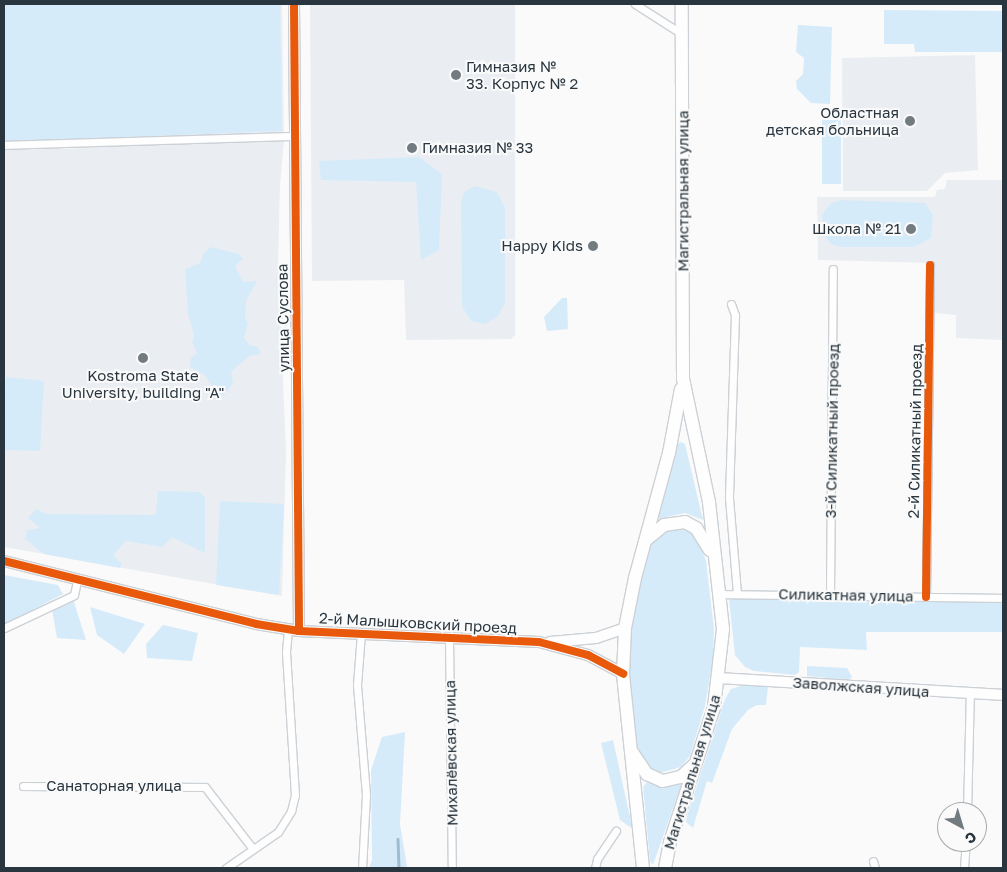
<!DOCTYPE html>
<html>
<head>
<meta charset="utf-8">
<style>
  body { margin:0 }
  #map { position:relative; width:1007px; height:872px; overflow:hidden; background:#fafafa; font-family:"Golos Text",sans-serif }
  div>[style] { position:absolute }
  [style*='--x'] { left:calc(var(--x)*1px); top:calc(var(--y)*1px); width:calc(var(--w)*1px); rotate:calc(var(--a)*1deg) }
  .built>* { inset:0; background:#eaeef2 }
  .green>* { inset:0; background:#d6ebf9 }
  .stream>* { height:2.5px; margin:-1.25px; padding:0 1.25px; transform-origin:1.25px; border-radius:1.25px; background:#9fbcd0 }
  .roads { filter:drop-shadow(1px 0 #ccd1d6) drop-shadow(-1px 0 #ccd1d6) drop-shadow(0 1px #ccd1d6) drop-shadow(0 -1px #ccd1d6) }
  .street>* { height:7px; margin:-3.5px; padding:0 3.5px; transform-origin:3.5px; border-radius:3.5px; background:#fefefe }
  .secondary>* { height:10px; margin:-5px; padding:0 5px; transform-origin:5px; border-radius:5px; background:#fefefe }
  .highway>* { height:12px; margin:-6px; padding:0 6px; transform-origin:6px; border-radius:6px; background:#fefefe }
  .cycleway>* { height:8px; margin:-4px; padding:0 4px; transform-origin:4px; border-radius:4px; background:#e8590c }
  .dots>* { width:14px; height:14px; translate:-50% -50%; box-sizing:border-box; border:2px solid #fafafa; border-radius:50% }
  span { translate:-50% -50%; white-space:nowrap; text-align:center; line-height:1.15; -webkit-text-stroke:4px #fafafa; paint-order:stroke }
  .poi-label { font-size:15px; color:#29363f }
  .left { translate:0 -50%; text-align:left }
  .right { translate:-100% -50%; text-align:right }
  .street-label { font-size:15px; color:#29363f }
  .frame { position:absolute; inset:0; border:5px solid #29363f; pointer-events:none }
  .north { position:absolute; left:937px; top:802px; width:50px; height:50px; box-sizing:border-box; background:#fafafa; border:1px solid #a6acaf; border-radius:50%; rotate:141deg; font-size:14px; font-weight:700; line-height:20px; text-align:center; color:#29363f }
  .north::after { content:''; display:block; margin:auto; width:18px; height:22px; background:#727b80; clip-path:polygon(50% 0,100% 100%,50% 72%,0 100%) }
</style>
</head>
<body>
<div id="map">
  <div class="built">
    <div style="clip-path:polygon(90px 4px,282px 4px,284px 141px,280px 185px,278px 265px,286px 451px,282px 596px,4px 547px,4px 150px,94px 148px)"></div>
    <div style="clip-path:polygon(310px 4px,515px 4px,515px 335px,511px 339px,406px 340px,404px 280px,312px 281px)"></div>
    <div style="clip-path:polygon(975px 55px,978px 170px,945px 173px,927px 191px,843px 191px,842px 58px)"></div>
    <div style="clip-path:polygon(947px 180px,1003px 180px,1003px 340px,956px 338px,956px 315px,934px 313px,934px 263px,818px 260px,817px 197px,935px 197px,937px 190px,945px 189px)"></div>
  </div>
  <div class="green">
    <div style="clip-path:polygon(4px 4px,280px 4px,282px 131px,4px 142px)"></div>
    <div style="clip-path:polygon(884px 10px,1003px 11px,1003px 52px,915px 52px,914px 44px,884px 44px)"></div>
    <div style="clip-path:polygon(798px 25px,832px 27px,830px 104px,811px 103px,797px 89px,796px 81px,803px 74px,804px 58px,796px 52px)"></div>
    <div style="clip-path:polygon(822px 120px,841px 120px,841px 184px,822px 184px)"></div>
    <div style="clip-path:polygon(419px 157px,442px 174px,439px 250px,421px 260px,416px 182px,321px 180px,319px 161px)"></div>
    <div style="clip-path:polygon(475px 186px,497px 192px,505px 208px,505px 303px,498px 316px,485px 324px,471px 321px,462px 306px,461px 202px,464px 192px)"></div>
    <div style="clip-path:polygon(840px 200px,925px 203px,933px 215px,931px 238px,914px 247px,840px 247px,831px 244px,824px 235px,822px 215px,830px 204px)"></div>
    <div style="clip-path:polygon(211px 247px,239px 254px,243px 259px,235px 266px,243px 282px,257px 281px,246px 301px,245px 318px,248px 322px,244px 338px,250px 345px,258px 347px,261px 354px,249px 356px,231px 372px,233px 383px,224px 395px,217px 394px,205px 375px,190px 367px,191px 358px,197px 353px,192px 342px,194px 335px,188px 314px,185px 269px,200px 263px,204px 253px)"></div>
    <div style="clip-path:polygon(562px 298px,567px 298px,568px 329px,547px 331px,544px 317px)"></div>
    <div style="clip-path:polygon(6px 377px,44px 381px,40px 451px,4px 450px)"></div>
    <div style="clip-path:polygon(681px 442px,685px 444px,703px 520px,685px 513px,657px 519px,677px 444px)"></div>
    <div style="clip-path:polygon(158px 491px,200px 492px,205px 498px,205px 553px,172px 537px,162px 547px,126px 541px,113px 555px,122px 564px,120px 568px,44px 554px,25px 539px,27px 530px,40px 528px,28px 518px,36px 509px,47px 514px,156px 515px)"></div>
    <div style="clip-path:polygon(220px 501px,284px 504px,279px 595px,216px 585px)"></div>
    <div style="clip-path:polygon(677px 528px,690px 532px,698px 540px,706px 561px,714px 629px,713px 659px,705px 706px,690px 756px,681px 767px,659px 773px,652px 771px,638px 750px,629px 676px,631px 624px,651px 543px,660px 533px)"></div>
    <div style="clip-path:polygon(4px 575px,58px 585px,63px 594px,4px 625px)"></div>
    <div style="clip-path:polygon(776px 598px,1003px 601px,1003px 632px,866px 632px,867px 650px,800px 647px,799px 672px,795px 675px,754px 671px,745px 667px,735px 655px,729px 599px)"></div>
    <div style="clip-path:polygon(73px 599px,86px 640px,57px 638px,52px 610px)"></div>
    <div style="clip-path:polygon(90px 607px,145px 624px,124px 654px,97px 635px)"></div>
    <div style="clip-path:polygon(163px 625px,198px 633px,192px 661px,147px 658px,146px 644px)"></div>
    <div style="clip-path:polygon(807px 666px,847px 668px,852px 677px,848px 680px,807px 676px)"></div>
    <div style="clip-path:polygon(744px 685px,768px 687px,766px 705px,757px 705px,748px 710px,732px 729px,712px 783px,707px 781px,693px 828px,686px 822px,687px 816px,725px 699px,731px 689px)"></div>
    <div style="clip-path:polygon(405px 732px,400px 824px,407px 867px,369px 868px,372px 860px,371px 770px,382px 737px)"></div>
    <div style="clip-path:polygon(613px 740px,632px 826px,630px 827px,620px 820px,601px 743px)"></div>
    <div style="clip-path:polygon(647px 782px,682px 783px,653px 865px,650px 861px,643px 787px)"></div>
  </div>
  <div class="stream">
    <div style="--x:398;--y:839;--w:29;--a:88"></div>
  </div>
  <div class="roads">
    <div class="street">
      <div style="--x:635;--y:4;--w:56;--a:32.6"></div>
      <div style="--x:4;--y:145;--w:291;--a:-1.8"></div>
      <div style="--x:731;--y:304;--w:12;--a:70"></div>
      <div style="--x:735;--y:315;--w:183;--a:91.9"></div>
      <div style="--x:729;--y:498;--w:96;--a:85.2"></div>
      <div style="--x:830;--y:593;--w:324;--a:-89.5"></div>
      <div style="--x:719;--y:594;--w:284;--a:0.8"></div>
      <div style="--x:926;--y:597;--w:332;--a:-89.3"></div>
      <div style="--x:4;--y:628;--w:77;--a:-25.2"></div>
      <div style="--x:74;--y:595;--w:14;--a:-78"></div>
      <div style="--x:361;--y:633;--w:52;--a:94.4"></div>
      <div style="--x:357;--y:685;--w:110;--a:85.3"></div>
      <div style="--x:366;--y:795;--w:73;--a:93.1"></div>
      <div style="--x:449;--y:637;--w:231;--a:89.3"></div>
      <div style="--x:23;--y:786;--w:182;--a:0.3"></div>
      <div style="--x:205;--y:787;--w:78;--a:52.3"></div>
      <div style="--x:967;--y:812;--w:119;--a:-88.6"></div>
      <div style="--x:873;--y:861;--w:7;--a:74"></div>
      <div style="--x:226;--y:868;--w:63;--a:-34.7"></div>
      <div style="--x:278;--y:832;--w:25;--a:-58"></div>
      <div style="--x:291;--y:811;--w:16;--a:-76"></div>
      <div style="--x:295;--y:795;--w:143;--a:-93.6"></div>
      <div style="--x:286;--y:652;--w:23;--a:-85"></div>
      <div style="--x:595;--y:868;--w:9;--a:-77"></div>
      <div style="--x:597;--y:859;--w:34;--a:-56"></div>
      <div style="--x:964;--y:868;--w:26;--a:-86"></div>
    </div>
    <div class="secondary">
      <div style="--x:294;--y:4;--w:627;--a:89.54"></div>
      <div style="--x:4;--y:561;--w:260;--a:14"></div>
      <div style="--x:256;--y:624;--w:44;--a:9.2"></div>
      <div style="--x:299;--y:631;--w:240;--a:2.6"></div>
      <div style="--x:539;--y:642;--w:51;--a:14.9"></div>
      <div style="--x:588;--y:655;--w:40;--a:28"></div>
      <div style="--x:550;--y:642;--w:46;--a:-5"></div>
      <div style="--x:596;--y:638;--w:31;--a:-19"></div>
      <div style="--x:719;--y:678;--w:285;--a:3.4"></div>
    </div>
    <div class="highway">
      <div style="--x:647;--y:539;--w:22;--a:-39"></div>
      <div style="--x:664;--y:525;--w:21;--a:-8"></div>
      <div style="--x:685;--y:522;--w:13;--a:29"></div>
      <div style="--x:696;--y:528;--w:26;--a:58"></div>
      <div style="--x:632;--y:752;--w:27;--a:56"></div>
      <div style="--x:647;--y:774;--w:17;--a:24"></div>
      <div style="--x:663;--y:781;--w:18;--a:-13"></div>
      <div style="--x:681;--y:777;--w:19;--a:-43"></div>
      <div style="--x:643;--y:868;--w:195;--a:-95.9"></div>
      <div style="--x:623;--y:674;--w:46;--a:-87.5"></div>
      <div style="--x:625;--y:628;--w:51;--a:-78.7"></div>
      <div style="--x:635;--y:578;--w:130;--a:-74.8"></div>
      <div style="--x:669;--y:453;--w:65;--a:-79.4"></div>
      <div style="--x:665;--y:868;--w:26;--a:-79"></div>
      <div style="--x:670;--y:842;--w:142;--a:-71.9"></div>
      <div style="--x:714;--y:707;--w:79;--a:-83.4"></div>
      <div style="--x:723;--y:629;--w:128;--a:-96.3"></div>
      <div style="--x:709;--y:502;--w:126;--a:-101.9"></div>
      <div style="--x:683;--y:379;--w:375;--a:-90.2"></div>
    </div>
  </div>
  <div class="cycleway">
    <div style="--x:294;--y:4;--w:627;--a:89.54"></div>
    <div style="--x:4;--y:561;--w:260;--a:14"></div>
    <div style="--x:256;--y:624;--w:44;--a:9.2"></div>
    <div style="--x:299;--y:631;--w:240;--a:2.6"></div>
    <div style="--x:539;--y:642;--w:51;--a:14.9"></div>
    <div style="--x:588;--y:655;--w:40;--a:28"></div>
    <div style="--x:926;--y:597;--w:332;--a:-89.3"></div>
  </div>
  <div class="dots">
    <div style="left:456px;top:75px;background:#727b80"></div>
    <div style="left:910px;top:121px;background:#727b80"></div>
    <div style="left:412px;top:148px;background:#727b80"></div>
    <div style="left:911px;top:229px;background:#727b80"></div>
    <div style="left:593px;top:246px;background:#727b80"></div>
    <div style="left:143px;top:358px;background:#727b80"></div>
  </div>
  <div class="poi-label">
    <span class="left" style="left:466px;top:75px">Гимназия №<br>33. Корпус № 2</span>
    <span class="right" style="left:899px;top:121px">Областная<br>детская больница</span>
    <span class="left" style="left:422px;top:148px">Гимназия № 33</span>
    <span class="right" style="left:901px;top:229px">Школа № 21</span>
    <span class="right" style="left:583px;top:246px">Happy Kids</span>
    <span style="left:143px;top:384px">Kostroma State<br>University, building "A"</span>
  </div>
  <div class="street-label">
    <span style="left:683px;top:191px;rotate:-90deg">Магистральная улица</span>
    <span style="left:283px;top:318px;rotate:-91deg">улица Суслова</span>
    <span style="left:832px;top:431px;rotate:-89deg">3-й Силикатный проезд</span>
    <span style="left:915px;top:431px;rotate:-89deg">2-й Силикатный проезд</span>
    <span style="left:846px;top:595px;rotate:1deg">Силикатная улица</span>
    <span style="left:418px;top:623px;rotate:3deg">2-й Малышковский проезд</span>
    <span style="left:861px;top:687px;rotate:4deg">Заволжская улица</span>
    <span style="left:451px;top:753px;rotate:-91deg">Михалёвская улица</span>
    <span style="left:692px;top:772px;rotate:-73deg">Магистральная улица</span>
    <span style="left:114px;top:786px">Санаторная улица</span>
  </div>
  <div class="frame"></div>
  <div class="north">С</div>
</div>
</body>
</html>
